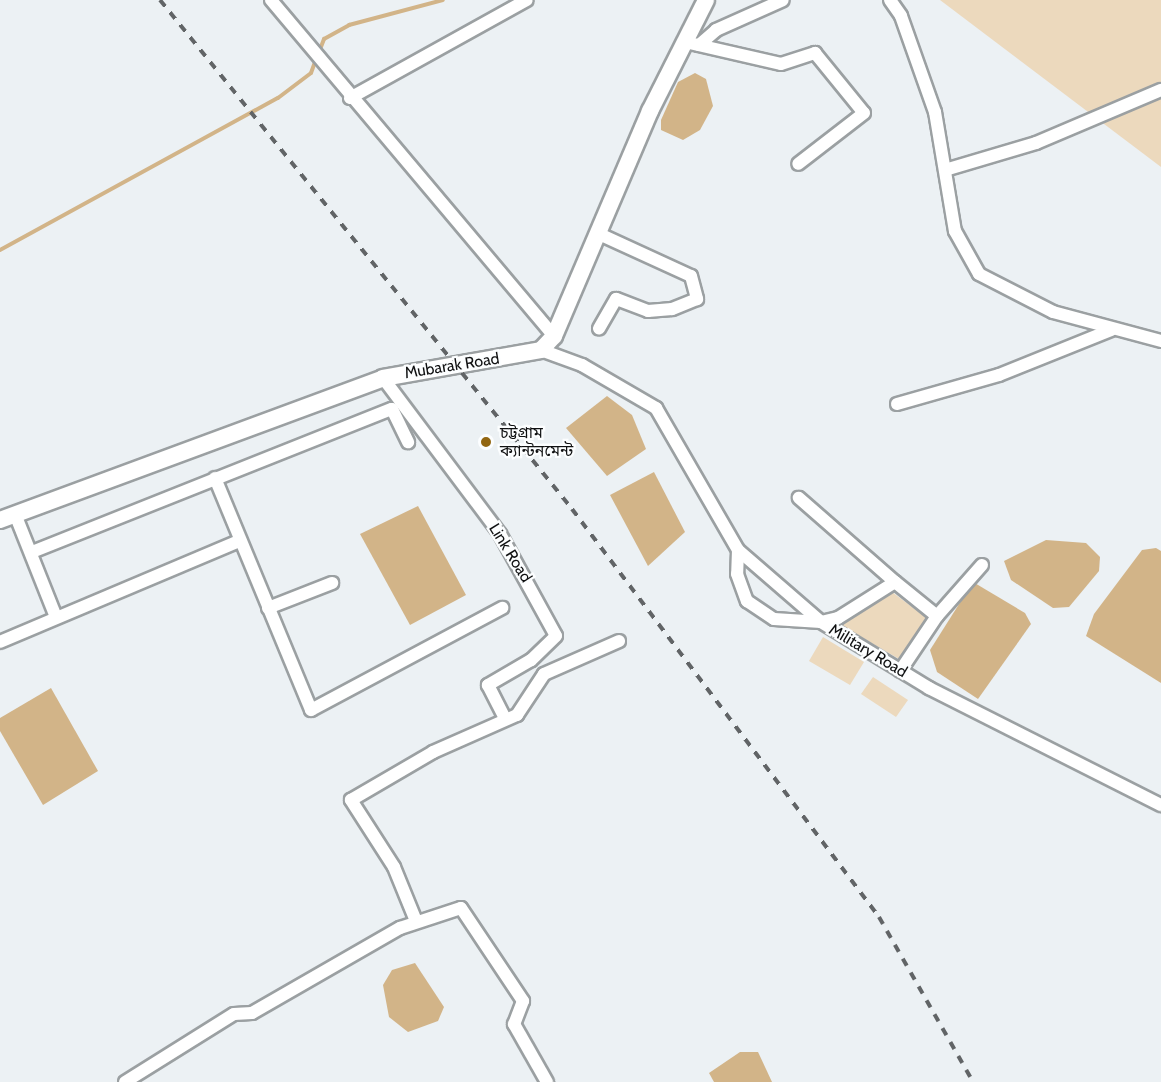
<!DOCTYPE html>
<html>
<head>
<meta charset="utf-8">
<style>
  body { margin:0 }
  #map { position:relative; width:1161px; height:1082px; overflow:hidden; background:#ecf1f4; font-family:Cabin,"Noto Sans Bengali",sans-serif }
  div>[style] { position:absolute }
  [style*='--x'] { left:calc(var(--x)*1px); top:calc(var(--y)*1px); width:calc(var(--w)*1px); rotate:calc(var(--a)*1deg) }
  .green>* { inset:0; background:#ecd9bd }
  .water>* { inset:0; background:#d2b488 }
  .stream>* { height:4px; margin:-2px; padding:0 2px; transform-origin:2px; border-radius:2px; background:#d2b488 }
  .roads { filter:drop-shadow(2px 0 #9ba0a2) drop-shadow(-2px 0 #9ba0a2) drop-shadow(0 2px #9ba0a2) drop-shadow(0 -2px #9ba0a2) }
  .street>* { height:12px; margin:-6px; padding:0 6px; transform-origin:6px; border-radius:6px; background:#fff }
  .secondary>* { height:16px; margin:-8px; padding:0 8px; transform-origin:8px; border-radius:8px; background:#fff }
  .rail>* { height:4px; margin-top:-2px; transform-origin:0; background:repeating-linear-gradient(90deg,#616466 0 8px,transparent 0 16px) }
  .dots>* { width:16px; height:16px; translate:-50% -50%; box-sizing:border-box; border:3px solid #fcfeff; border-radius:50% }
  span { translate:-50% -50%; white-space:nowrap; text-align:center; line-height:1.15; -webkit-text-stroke:4.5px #fcfeff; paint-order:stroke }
  .street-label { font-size:16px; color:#0f1011 }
  .poi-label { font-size:16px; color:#0f1011 }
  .left { translate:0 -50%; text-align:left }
</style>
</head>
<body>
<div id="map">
  <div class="green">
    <div style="clip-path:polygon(940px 0,1161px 0,1161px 167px)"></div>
    <div style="clip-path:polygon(892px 592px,927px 618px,899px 659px,839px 624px)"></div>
    <div style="clip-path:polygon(823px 637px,864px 662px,850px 685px,809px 661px)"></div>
    <div style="clip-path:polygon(873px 677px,908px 700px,896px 717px,861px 694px)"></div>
  </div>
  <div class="water">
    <div style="clip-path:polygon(695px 73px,706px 79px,713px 106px,700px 130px,683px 140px,661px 130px,661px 120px,678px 82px)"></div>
    <div style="clip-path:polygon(607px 396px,632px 415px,646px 449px,607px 476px,566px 428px)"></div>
    <div style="clip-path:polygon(654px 472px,685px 532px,648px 566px,610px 495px)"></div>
    <div style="clip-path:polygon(418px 506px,466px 595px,410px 625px,360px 534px)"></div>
    <div style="clip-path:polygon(1046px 540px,1086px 543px,1100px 557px,1099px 571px,1069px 607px,1053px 608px,1011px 580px,1004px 561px)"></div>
    <div style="clip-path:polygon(1156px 548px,1161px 551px,1161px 683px,1086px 636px,1094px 614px,1142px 550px)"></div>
    <div style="clip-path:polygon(973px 582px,1025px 613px,1031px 624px,978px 699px,937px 672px,930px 650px)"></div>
    <div style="clip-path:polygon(51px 688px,98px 771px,43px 805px,0 731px,0 718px)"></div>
    <div style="clip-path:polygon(415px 963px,444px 1007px,438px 1021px,408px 1032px,389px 1017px,383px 985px,392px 970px)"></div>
    <div style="clip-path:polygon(740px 1052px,758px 1052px,772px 1082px,714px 1082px,709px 1073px)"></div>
  </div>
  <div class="stream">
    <div style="--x:319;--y:52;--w:14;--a:-69"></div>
    <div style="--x:324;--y:39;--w:29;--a:-29"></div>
    <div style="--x:349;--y:25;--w:97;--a:-14.9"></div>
    <div style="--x:0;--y:250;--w:317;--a:-28.7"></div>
    <div style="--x:278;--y:98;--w:41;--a:-37.1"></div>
    <div style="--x:311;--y:73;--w:15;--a:-70"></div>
  </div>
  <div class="roads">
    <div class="street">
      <div style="--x:271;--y:0;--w:439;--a:49.9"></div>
      <div style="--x:890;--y:0;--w:19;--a:55"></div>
      <div style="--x:901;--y:16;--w:102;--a:70.5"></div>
      <div style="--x:935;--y:112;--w:121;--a:80.5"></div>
      <div style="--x:955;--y:231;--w:49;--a:60.8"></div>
      <div style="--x:979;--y:274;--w:83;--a:27.2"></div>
      <div style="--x:1053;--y:312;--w:112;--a:15"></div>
      <div style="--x:685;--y:42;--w:98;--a:12.9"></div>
      <div style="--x:781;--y:64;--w:36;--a:-18"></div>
      <div style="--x:815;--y:53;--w:77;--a:50.8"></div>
      <div style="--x:864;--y:113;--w:83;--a:142.3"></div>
      <div style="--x:699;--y:45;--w:23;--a:-41"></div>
      <div style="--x:716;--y:30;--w:73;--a:-24.1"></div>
      <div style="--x:350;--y:98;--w:202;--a:-29"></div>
      <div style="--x:945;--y:170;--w:95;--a:-16.5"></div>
      <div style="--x:1036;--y:143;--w:136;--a:-23"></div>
      <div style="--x:597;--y:233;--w:103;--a:24.6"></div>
      <div style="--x:691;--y:276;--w:24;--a:75"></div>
      <div style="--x:697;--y:299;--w:27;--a:158"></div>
      <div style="--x:672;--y:309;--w:24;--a:175"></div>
      <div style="--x:648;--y:311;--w:34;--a:-159"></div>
      <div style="--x:616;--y:299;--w:34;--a:120"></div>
      <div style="--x:541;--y:350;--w:44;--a:20.1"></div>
      <div style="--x:582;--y:365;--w:86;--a:30.2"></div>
      <div style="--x:656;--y:408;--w:164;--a:60"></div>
      <div style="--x:738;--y:550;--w:24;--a:92"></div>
      <div style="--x:737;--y:574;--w:29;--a:70"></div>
      <div style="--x:747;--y:601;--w:32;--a:34"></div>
      <div style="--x:774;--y:619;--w:47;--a:3.7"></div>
      <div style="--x:821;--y:622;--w:127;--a:31.4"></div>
      <div style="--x:929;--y:688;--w:260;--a:26.8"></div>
      <div style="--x:383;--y:378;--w:195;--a:53.1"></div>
      <div style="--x:500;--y:534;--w:116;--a:61.2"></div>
      <div style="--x:556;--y:636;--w:35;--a:136"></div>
      <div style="--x:531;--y:660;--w:50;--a:149.8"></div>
      <div style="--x:488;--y:685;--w:38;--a:63"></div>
      <div style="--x:897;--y:404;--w:106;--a:-15.9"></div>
      <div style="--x:999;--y:375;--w:121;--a:-21.9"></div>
      <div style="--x:215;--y:478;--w:251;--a:67.5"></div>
      <div style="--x:311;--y:710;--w:217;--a:-28.1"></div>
      <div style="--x:15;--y:514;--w:111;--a:68.3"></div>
      <div style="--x:738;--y:550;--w:110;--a:40.9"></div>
      <div style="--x:821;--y:622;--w:17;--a:-13"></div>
      <div style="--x:838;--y:618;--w:67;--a:-32.3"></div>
      <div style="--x:895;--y:582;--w:128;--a:-138.8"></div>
      <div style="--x:32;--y:552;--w:387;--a:-21.7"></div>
      <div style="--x:392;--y:409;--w:37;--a:64"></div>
      <div style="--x:895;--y:582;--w:54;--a:39"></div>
      <div style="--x:937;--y:616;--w:66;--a:123.9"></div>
      <div style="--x:268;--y:608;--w:69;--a:-21.3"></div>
      <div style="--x:937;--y:616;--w:68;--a:-48.6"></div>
      <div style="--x:0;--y:642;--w:259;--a:-22.9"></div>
      <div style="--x:416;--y:921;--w:58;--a:-112.2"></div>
      <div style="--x:394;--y:867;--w:80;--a:-122.7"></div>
      <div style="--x:351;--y:800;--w:95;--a:-30.3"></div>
      <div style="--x:433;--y:752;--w:92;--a:-23.8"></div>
      <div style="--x:517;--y:715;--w:49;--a:-56.6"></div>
      <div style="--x:544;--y:674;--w:82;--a:-23.7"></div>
      <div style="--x:125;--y:1082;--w:128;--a:-32"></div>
      <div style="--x:234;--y:1014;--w:18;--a:-3"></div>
      <div style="--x:252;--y:1013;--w:171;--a:-29.9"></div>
      <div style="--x:400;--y:928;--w:64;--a:-18.2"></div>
      <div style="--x:461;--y:908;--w:112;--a:56.3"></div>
      <div style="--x:523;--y:1001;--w:25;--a:111"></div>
      <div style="--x:514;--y:1024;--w:67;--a:60.4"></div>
    </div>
    <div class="secondary">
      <div style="--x:0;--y:520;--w:408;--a:-20.3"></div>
      <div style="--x:383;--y:378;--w:160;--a:-10"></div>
      <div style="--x:541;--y:350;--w:19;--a:-47"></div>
      <div style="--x:554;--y:336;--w:245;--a:-66.9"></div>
      <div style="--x:650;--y:111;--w:124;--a:-63.2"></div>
    </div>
  </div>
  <div class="rail">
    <div style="--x:160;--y:0;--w:655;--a:51.01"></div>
    <div style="--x:572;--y:509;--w:511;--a:53.04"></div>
    <div style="--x:879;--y:917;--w:190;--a:60.3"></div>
  </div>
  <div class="dots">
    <div style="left:486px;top:442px;background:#926611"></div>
  </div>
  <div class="street-label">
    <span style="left:452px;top:366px;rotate:-9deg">Mubarak Road</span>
    <span style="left:510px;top:553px;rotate:58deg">Link Road</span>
    <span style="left:868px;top:651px;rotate:31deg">Military Road</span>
  </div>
  <div class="poi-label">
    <span class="left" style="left:500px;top:442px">চট্টগ্রাম<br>ক্যান্টনমেন্ট</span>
  </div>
</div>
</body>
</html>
